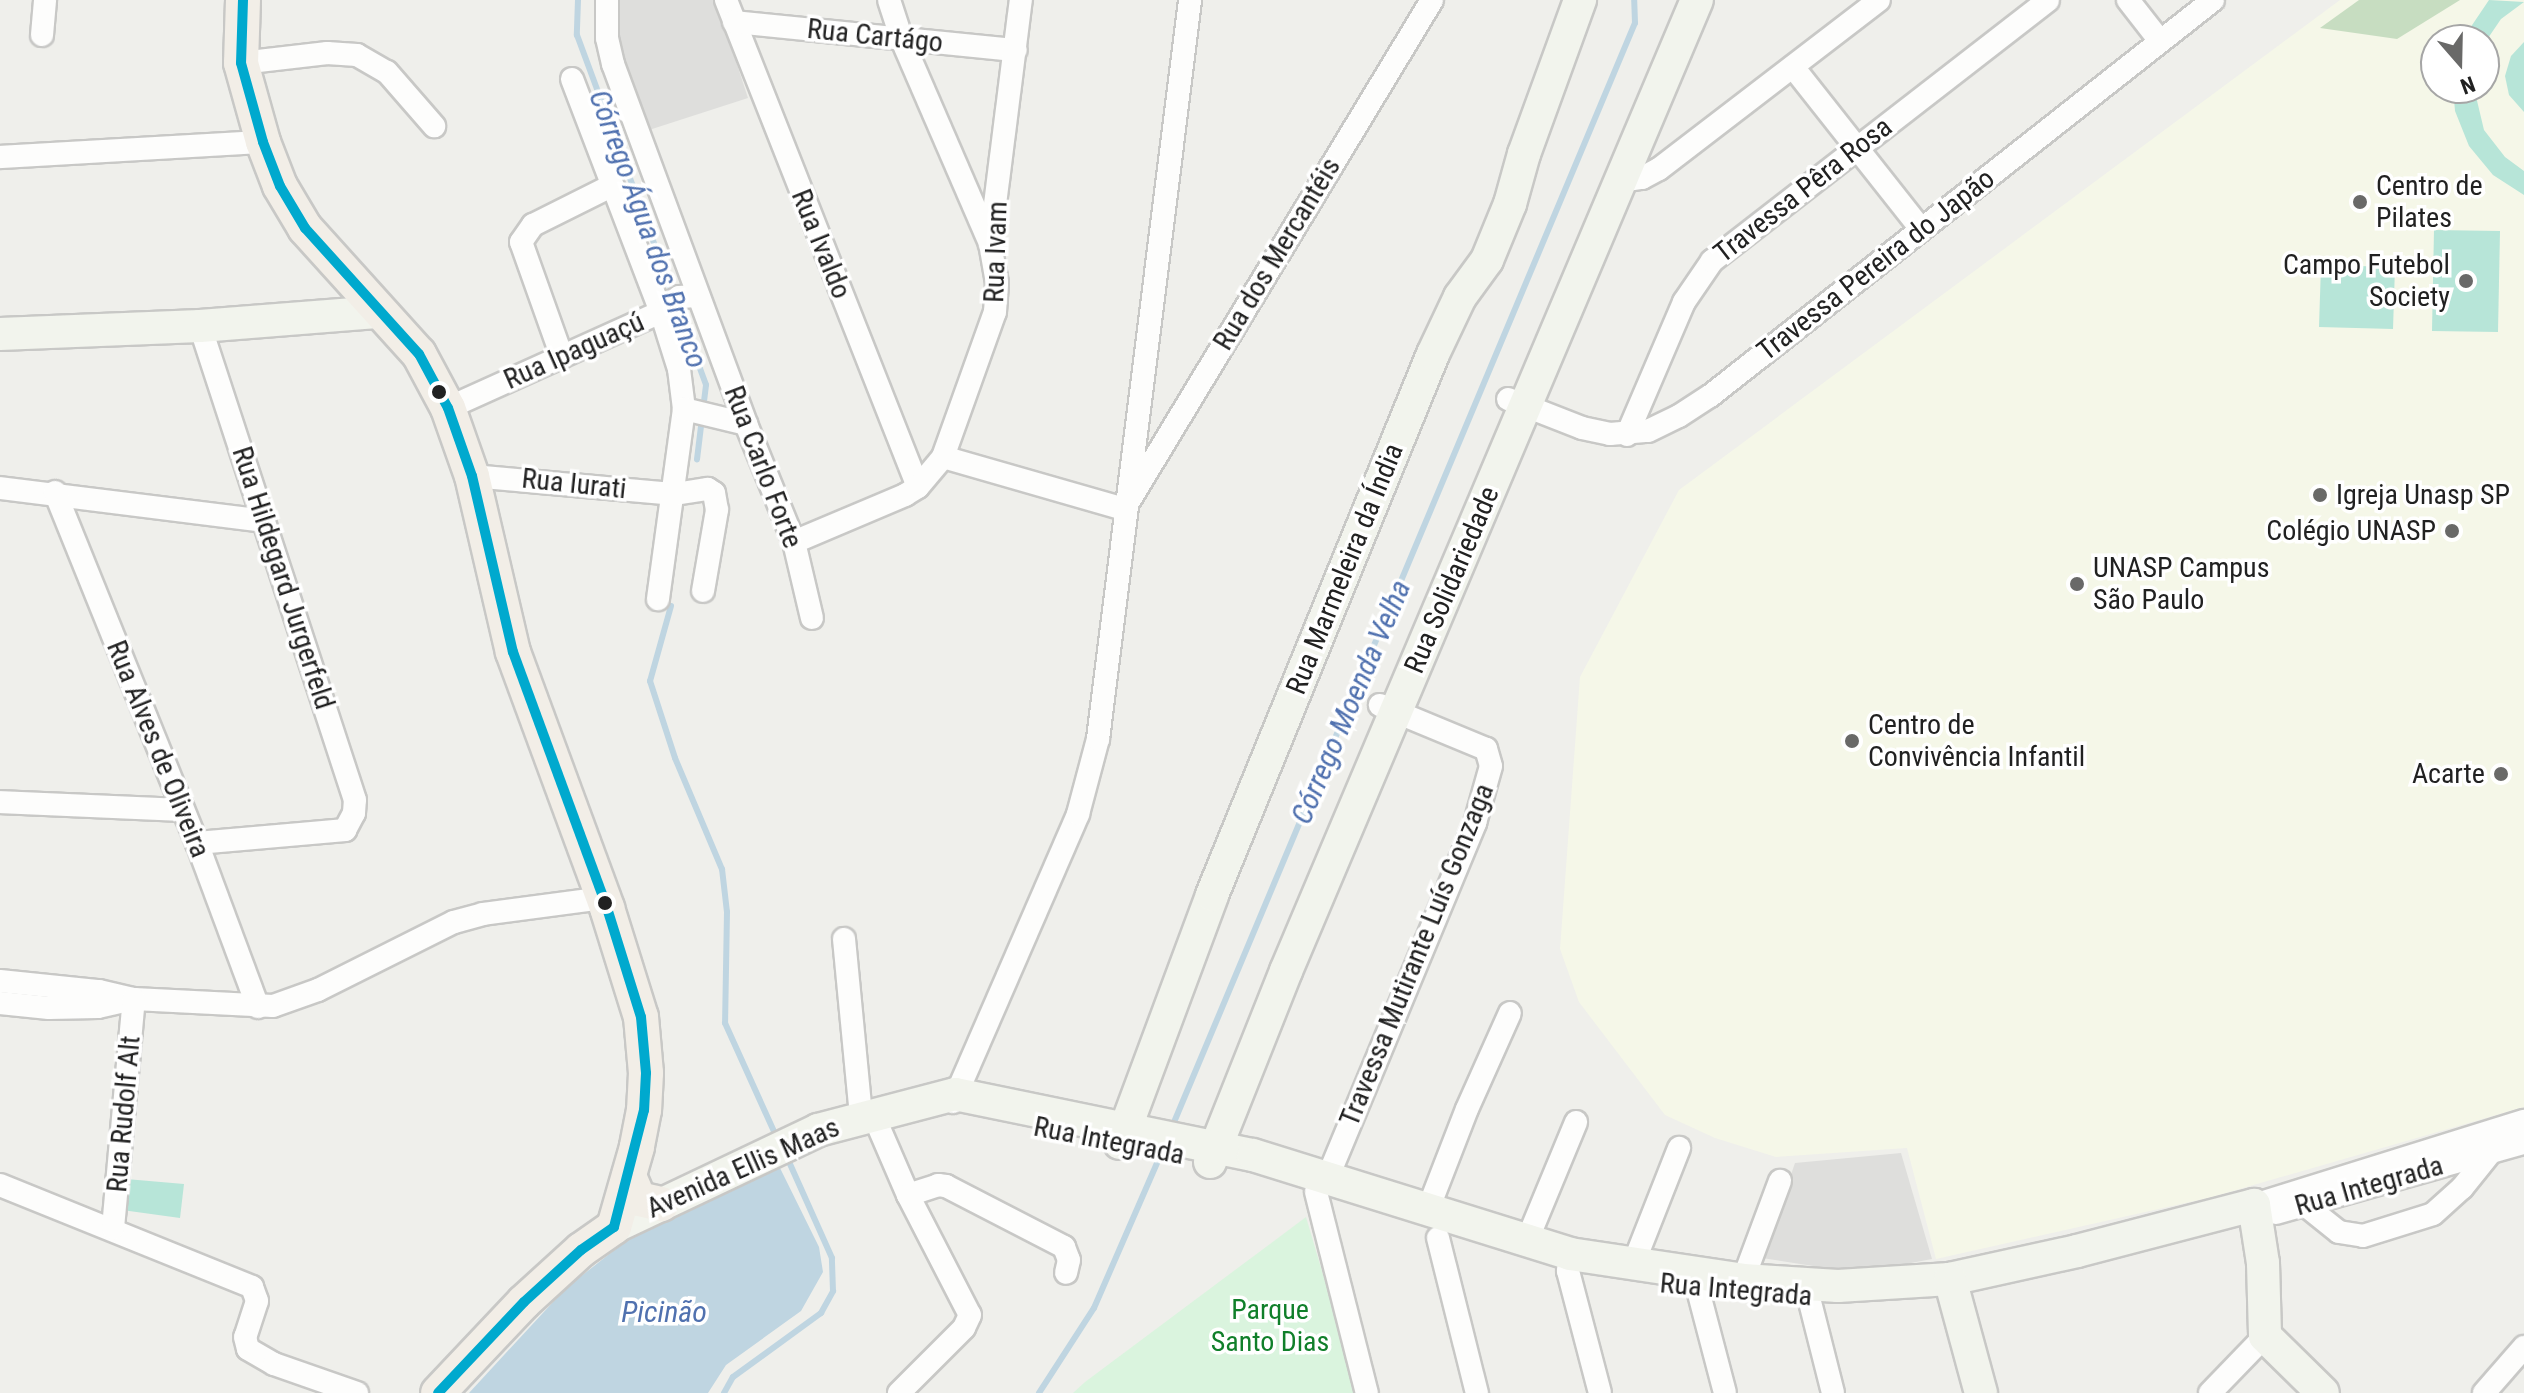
<!DOCTYPE html>
<html>
<head>
<meta charset="utf-8">
<style>
  body { margin:0 }
  #map { position:relative; width:2524px; height:1393px; overflow:hidden; background:#efefeb; font-family:"Roboto Condensed",sans-serif }
  div>[style] { position:absolute }
  [style*='--x'] { left:calc(var(--x)*1px); top:calc(var(--y)*1px); width:calc(var(--w)*1px); rotate:calc(var(--a)*1deg) }
  .built>* { inset:0; background:#dededc }
  .education>* { inset:0; background:#f5f7e8 }
  .forest>* { inset:0; background:#c7ddc1 }
  .park>* { inset:0; background:#daf4de }
  .pitch>* { inset:0; background:#b7e5d8 }
  .water>* { inset:0; background:#bfd5e1 }
  .stream>* { height:6px; margin:-3px; padding:0 3px; transform-origin:3px; border-radius:3px; background:#bfd5e1 }
  .roads { filter:drop-shadow(2px 0 #c8c8c6) drop-shadow(-2px 0 #c8c8c6) drop-shadow(0 2px #c8c8c6) drop-shadow(0 -2px #c8c8c6) }
  .street>* { height:22px; margin:-11px; padding:0 11px; transform-origin:11px; border-radius:11px; background:#fdfdfc }
  .secondary>* { height:32px; margin:-16px; padding:0 16px; transform-origin:16px; border-radius:16px; background:#f2f4ed }
  .primary>* { height:34px; margin:-17px; padding:0 17px; transform-origin:17px; border-radius:17px; background:#f2eee7 }
  .bus-1>* { height:10px; margin:-5px; padding:0 5px; transform-origin:5px; border-radius:5px; background:#00a9ce }
  .dots>* { width:22px; height:22px; translate:-50% -50%; box-sizing:border-box; border:4px solid #fff; border-radius:50% }
  span { translate:-50% -50%; white-space:nowrap; text-align:center; line-height:1.15; -webkit-text-stroke:7px #fff; paint-order:stroke }
  .street-label { font-size:28px; color:#212121 }
  .poi-label { font-size:28px; color:#212121 }
  .left { translate:0 -50%; text-align:left }
  .right { translate:-100% -50%; text-align:right }
  .park-label { font-size:28px; color:#107f2a }
  .water-label { font-size:30px; color:#5071af; font-style:italic }
  .north { position:absolute; left:2420px; top:24px; width:80px; height:80px; box-sizing:border-box; background:#fff; border:2px solid #a6a6a6; border-radius:50%; rotate:160deg; font-size:22px; font-weight:700; line-height:32px; text-align:center; color:#212121 }
  .north::after { content:''; display:block; margin:auto; width:28px; height:36px; background:#696968; clip-path:polygon(50% 0,100% 100%,50% 72%,0 100%) }
</style>
</head>
<body>
<div id="map">
  <div class="built">
    <div style="clip-path:polygon(600px 0,716px 0,748px 98px,649px 130px,605px 46px)"></div>
    <div style="clip-path:polygon(1901px 1153px,1932px 1259px,1858px 1273px,1762px 1258px,1795px 1163px)"></div>
  </div>
  <div class="education">
    <div style="clip-path:polygon(evenodd,2340px 0,2524px 0,2524px 1107px,2212px 1197px,1936px 1259px,1907px 1148px,1776px 1157px,1715px 1138px,1665px 1115px,1579px 1002px,1560px 949px,1580px 677px,1679px 490px,2340px 0,2436px 40px,2484px 40px,2484px 88px,2436px 88px,2436px 40px)"></div>
  </div>
  <div class="forest">
    <div style="clip-path:polygon(2359px 0,2460px 0,2397px 39px,2320px 28px)"></div>
  </div>
  <div class="park">
    <div style="clip-path:polygon(1306px 1217px,1358px 1393px,1073px 1393px,1085px 1382px)"></div>
  </div>
  <div class="pitch">
    <div style="clip-path:polygon(2489px 0,2524px 2px,2501px 19px,2484px 44px,2484px 40px,2462px 40px)"></div>
    <div style="clip-path:polygon(2524px 42px,2524px 112px,2509px 95px,2505px 76px,2511px 56px)"></div>
    <div style="clip-path:polygon(2453px 88px,2474px 88px,2484px 130px,2505px 157px,2524px 171px,2524px 195px,2493px 175px,2469px 146px,2455px 111px)"></div>
    <div style="clip-path:polygon(2434px 230px,2500px 231px,2498px 332px,2432px 331px)"></div>
    <div style="clip-path:polygon(2321px 265px,2395px 267px,2393px 329px,2319px 327px)"></div>
    <div style="clip-path:polygon(126px 1179px,184px 1184px,180px 1218px,122px 1210px)"></div>
  </div>
  <div class="water">
    <div style="clip-path:polygon(780px 1168px,819px 1247px,823px 1272px,801px 1311px,726px 1365px,708px 1393px,469px 1393px,566px 1288px,631px 1237px)"></div>
  </div>
  <div class="stream">
    <div style="--x:578;--y:0;--w:35;--a:92"></div>
    <div style="--x:577;--y:35;--w:277;--a:69.7"></div>
    <div style="--x:677;--y:306;--w:84;--a:69.8"></div>
    <div style="--x:706;--y:385;--w:75;--a:96.9"></div>
    <div style="--x:671;--y:606;--w:78;--a:105.6"></div>
    <div style="--x:650;--y:681;--w:81;--a:72"></div>
    <div style="--x:675;--y:758;--w:121;--a:67.1"></div>
    <div style="--x:722;--y:869;--w:43;--a:83.4"></div>
    <div style="--x:727;--y:912;--w:111;--a:91"></div>
    <div style="--x:725;--y:1023;--w:126;--a:65.7"></div>
    <div style="--x:1172;--y:1127;--w:1197;--a:-67.25"></div>
    <div style="--x:1635;--y:23;--w:23;--a:-92"></div>
    <div style="--x:724;--y:1393;--w:18;--a:-61"></div>
    <div style="--x:733;--y:1377;--w:109;--a:-36"></div>
    <div style="--x:821;--y:1313;--w:25;--a:-61"></div>
    <div style="--x:833;--y:1291;--w:33;--a:-92"></div>
    <div style="--x:832;--y:1258;--w:113;--a:-114.1"></div>
    <div style="--x:1039;--y:1393;--w:101;--a:-57.1"></div>
    <div style="--x:1094;--y:1308;--w:178;--a:-66.5"></div>
  </div>
  <div class="roads">
    <div class="street">
      <div style="--x:607;--y:0;--w:38;--a:90"></div>
      <div style="--x:607;--y:38;--w:27;--a:77"></div>
      <div style="--x:613;--y:64;--w:384;--a:69.7"></div>
      <div style="--x:746;--y:424;--w:127;--a:67.9"></div>
      <div style="--x:794;--y:542;--w:78;--a:76.7"></div>
      <div style="--x:726;--y:0;--w:523;--a:68.48"></div>
      <div style="--x:889;--y:0;--w:42;--a:72"></div>
      <div style="--x:902;--y:40;--w:221;--a:66.6"></div>
      <div style="--x:2128;--y:0;--w:52;--a:52"></div>
      <div style="--x:734;--y:22;--w:283;--a:5.7"></div>
      <div style="--x:42;--y:35;--w:35;--a:-85"></div>
      <div style="--x:241;--y:63;--w:87;--a:-6.6"></div>
      <div style="--x:327;--y:53;--w:30;--a:4"></div>
      <div style="--x:357;--y:55;--w:34;--a:30"></div>
      <div style="--x:387;--y:72;--w:72;--a:49"></div>
      <div style="--x:1793;--y:67;--w:206;--a:51.7"></div>
      <div style="--x:572;--y:79;--w:249;--a:69.1"></div>
      <div style="--x:661;--y:312;--w:60;--a:72.5"></div>
      <div style="--x:679;--y:369;--w:40;--a:82.9"></div>
      <div style="--x:684;--y:409;--w:192;--a:97.8"></div>
      <div style="--x:0;--y:157;--w:263;--a:-3.3"></div>
      <div style="--x:1620;--y:181;--w:22;--a:-8"></div>
      <div style="--x:1642;--y:178;--w:19;--a:-28"></div>
      <div style="--x:1659;--y:169;--w:277;--a:-37.5"></div>
      <div style="--x:562;--y:357;--w:122;--a:-109.6"></div>
      <div style="--x:521;--y:242;--w:21;--a:-55"></div>
      <div style="--x:533;--y:225;--w:87;--a:-26.6"></div>
      <div style="--x:1508;--y:399;--w:79;--a:21.4"></div>
      <div style="--x:1582;--y:428;--w:29;--a:12"></div>
      <div style="--x:1610;--y:434;--w:38;--a:-5"></div>
      <div style="--x:1648;--y:431;--w:34;--a:-26"></div>
      <div style="--x:1679;--y:416;--w:37;--a:-33"></div>
      <div style="--x:1710;--y:396;--w:640;--a:-38.21"></div>
      <div style="--x:448;--y:408;--w:234;--a:-24.3"></div>
      <div style="--x:661;--y:312;--w:23;--a:-40"></div>
      <div style="--x:679;--y:297;--w:19;--a:-3"></div>
      <div style="--x:684;--y:409;--w:64;--a:13.6"></div>
      <div style="--x:1627;--y:435;--w:145;--a:-66.8"></div>
      <div style="--x:1684;--y:302;--w:50;--a:-55.7"></div>
      <div style="--x:1712;--y:261;--w:425;--a:-37.8"></div>
      <div style="--x:943;--y:457;--w:188;--a:16"></div>
      <div style="--x:472;--y:476;--w:204;--a:5.1"></div>
      <div style="--x:675;--y:494;--w:33;--a:-9"></div>
      <div style="--x:708;--y:489;--w:7;--a:34"></div>
      <div style="--x:714;--y:493;--w:17;--a:80"></div>
      <div style="--x:717;--y:510;--w:82;--a:99.8"></div>
      <div style="--x:0;--y:488;--w:266;--a:7.1"></div>
      <div style="--x:55;--y:492;--w:379;--a:68"></div>
      <div style="--x:197;--y:843;--w:175;--a:69.6"></div>
      <div style="--x:1129;--y:501;--w:585;--a:-58.83"></div>
      <div style="--x:794;--y:542;--w:121;--a:-22.9"></div>
      <div style="--x:905;--y:495;--w:15;--a:-32"></div>
      <div style="--x:918;--y:487;--w:39;--a:-50"></div>
      <div style="--x:943;--y:457;--w:154;--a:-70.3"></div>
      <div style="--x:995;--y:312;--w:29;--a:-86"></div>
      <div style="--x:997;--y:283;--w:40;--a:-100"></div>
      <div style="--x:990;--y:244;--w:246;--a:-82.8"></div>
      <div style="--x:0;--y:802;--w:183;--a:2.5"></div>
      <div style="--x:197;--y:843;--w:149;--a:-5"></div>
      <div style="--x:345;--y:830;--w:19;--a:-62"></div>
      <div style="--x:354;--y:813;--w:13;--a:-86"></div>
      <div style="--x:355;--y:800;--w:499;--a:-108.1"></div>
      <div style="--x:844;--y:939;--w:179;--a:84.5"></div>
      <div style="--x:0;--y:981;--w:100;--a:5.8"></div>
      <div style="--x:99;--y:991;--w:36;--a:13"></div>
      <div style="--x:134;--y:999;--w:139;--a:2.9"></div>
      <div style="--x:273;--y:1006;--w:48;--a:-19.6"></div>
      <div style="--x:318;--y:990;--w:152;--a:-26.6"></div>
      <div style="--x:454;--y:922;--w:30;--a:-15"></div>
      <div style="--x:483;--y:914;--w:121;--a:-7.6"></div>
      <div style="--x:0;--y:1003;--w:49;--a:5.8"></div>
      <div style="--x:49;--y:1008;--w:49;--a:-1.2"></div>
      <div style="--x:98;--y:1007;--w:28;--a:-13"></div>
      <div style="--x:953;--y:1102;--w:314;--a:-66.5"></div>
      <div style="--x:1078;--y:814;--w:78;--a:-75.1"></div>
      <div style="--x:1098;--y:739;--w:745;--a:-82.9"></div>
      <div style="--x:873;--y:1114;--w:88;--a:66.6"></div>
      <div style="--x:908;--y:1195;--w:135;--a:62.7"></div>
      <div style="--x:970;--y:1315;--w:14;--a:115"></div>
      <div style="--x:964;--y:1328;--w:92;--a:135"></div>
      <div style="--x:1327;--y:1179;--w:386;--a:-67.4"></div>
      <div style="--x:1475;--y:823;--w:59;--a:-74.3"></div>
      <div style="--x:1491;--y:766;--w:18;--a:-106"></div>
      <div style="--x:1486;--y:749;--w:115;--a:-157.5"></div>
      <div style="--x:0;--y:1185;--w:272;--a:22"></div>
      <div style="--x:252;--y:1287;--w:15;--a:70"></div>
      <div style="--x:257;--y:1301;--w:38;--a:108"></div>
      <div style="--x:245;--y:1337;--w:12;--a:76"></div>
      <div style="--x:248;--y:1349;--w:30;--a:30"></div>
      <div style="--x:274;--y:1364;--w:88;--a:19.3"></div>
      <div style="--x:1316;--y:1192;--w:207;--a:75.8"></div>
      <div style="--x:908;--y:1195;--w:32;--a:-18"></div>
      <div style="--x:938;--y:1185;--w:8;--a:7"></div>
      <div style="--x:946;--y:1186;--w:133;--a:27.3"></div>
      <div style="--x:1064;--y:1247;--w:14;--a:69"></div>
      <div style="--x:1069;--y:1260;--w:13;--a:103"></div>
      <div style="--x:2254;--y:1205;--w:283;--a:-17.3"></div>
      <div style="--x:2305;--y:1205;--w:43;--a:38.5"></div>
      <div style="--x:2339;--y:1232;--w:24;--a:9"></div>
      <div style="--x:2363;--y:1236;--w:73;--a:-17.4"></div>
      <div style="--x:2433;--y:1214;--w:39;--a:-42"></div>
      <div style="--x:2462;--y:1188;--w:46;--a:-51.1"></div>
      <div style="--x:1427;--y:1212;--w:110;--a:-68.8"></div>
      <div style="--x:1467;--y:1109;--w:105;--a:-65.9"></div>
      <div style="--x:2276;--y:1213;--w:258;--a:-15.8"></div>
      <div style="--x:113;--y:1228;--w:230;--a:-84.8"></div>
      <div style="--x:1438;--y:1238;--w:160;--a:75.9"></div>
      <div style="--x:1526;--y:1243;--w:131;--a:-67.5"></div>
      <div style="--x:1570;--y:1254;--w:17;--a:97"></div>
      <div style="--x:1568;--y:1271;--w:126;--a:75.3"></div>
      <div style="--x:1633;--y:1265;--w:126;--a:-68.5"></div>
      <div style="--x:1743;--y:1280;--w:106;--a:-69.5"></div>
      <div style="--x:1698;--y:1290;--w:106;--a:75.3"></div>
      <div style="--x:1809;--y:1298;--w:98;--a:75.8"></div>
      <div style="--x:2210;--y:1393;--w:79;--a:-46"></div>
      <div style="--x:2484;--y:1393;--w:61;--a:-49"></div>
    </div>
    <div class="secondary">
      <div style="--x:0;--y:334;--w:200;--a:-2.3"></div>
      <div style="--x:200;--y:326;--w:180;--a:-4.5"></div>
      <div style="--x:1120;--y:1143;--w:265;--a:-69.6"></div>
      <div style="--x:1212;--y:895;--w:584;--a:-67.78"></div>
      <div style="--x:1433;--y:354;--w:63;--a:-64.7"></div>
      <div style="--x:1460;--y:297;--w:46;--a:-53.9"></div>
      <div style="--x:1487;--y:260;--w:61;--a:-67.7"></div>
      <div style="--x:1510;--y:204;--w:52;--a:-74.4"></div>
      <div style="--x:1524;--y:154;--w:164;--a:-70"></div>
      <div style="--x:1210;--y:1162;--w:206;--a:-68.3"></div>
      <div style="--x:1286;--y:971;--w:1054;--a:-67.06"></div>
      <div style="--x:614;--y:1227;--w:226;--a:-25.4"></div>
      <div style="--x:818;--y:1130;--w:142;--a:-14.7"></div>
      <div style="--x:955;--y:1094;--w:304;--a:11.6"></div>
      <div style="--x:1253;--y:1155;--w:332;--a:17.3"></div>
      <div style="--x:1570;--y:1254;--w:175;--a:8.5"></div>
      <div style="--x:1743;--y:1280;--w:95;--a:3.6"></div>
      <div style="--x:1838;--y:1286;--w:112;--a:-3.6"></div>
      <div style="--x:1950;--y:1279;--w:130;--a:-12.4"></div>
      <div style="--x:2077;--y:1251;--w:183;--a:-14.6"></div>
      <div style="--x:2254;--y:1205;--w:59;--a:81.2"></div>
      <div style="--x:2263;--y:1263;--w:73;--a:88.4"></div>
      <div style="--x:2265;--y:1336;--w:81;--a:44.5"></div>
      <div style="--x:1950;--y:1279;--w:118;--a:74.8"></div>
    </div>
    <div class="primary">
      <div style="--x:243;--y:0;--w:63;--a:91.8"></div>
      <div style="--x:241;--y:63;--w:82;--a:74.4"></div>
      <div style="--x:263;--y:142;--w:47;--a:68.9"></div>
      <div style="--x:280;--y:186;--w:49;--a:59.2"></div>
      <div style="--x:305;--y:228;--w:170;--a:47.9"></div>
      <div style="--x:419;--y:354;--w:61;--a:61.8"></div>
      <div style="--x:448;--y:408;--w:72;--a:70.6"></div>
      <div style="--x:472;--y:476;--w:181;--a:76.9"></div>
      <div style="--x:513;--y:652;--w:273;--a:69.8"></div>
      <div style="--x:607;--y:908;--w:114;--a:72.7"></div>
      <div style="--x:641;--y:1017;--w:56;--a:84.9"></div>
      <div style="--x:646;--y:1073;--w:37;--a:93"></div>
      <div style="--x:644;--y:1110;--w:38;--a:101"></div>
      <div style="--x:637;--y:1147;--w:83;--a:106"></div>
      <div style="--x:614;--y:1227;--w:40;--a:145.1"></div>
      <div style="--x:581;--y:1250;--w:77;--a:137.6"></div>
      <div style="--x:524;--y:1302;--w:125;--a:133.4"></div>
      <div style="--x:629;--y:1176;--w:25;--a:67"></div>
      <div style="--x:639;--y:1199;--w:23;--a:13"></div>
    </div>
  </div>
  <div class="bus-1">
    <div style="--x:243;--y:0;--w:63;--a:91.8"></div>
    <div style="--x:241;--y:63;--w:82;--a:74.4"></div>
    <div style="--x:263;--y:142;--w:47;--a:68.9"></div>
    <div style="--x:280;--y:186;--w:49;--a:59.2"></div>
    <div style="--x:305;--y:228;--w:170;--a:47.9"></div>
    <div style="--x:419;--y:354;--w:61;--a:61.8"></div>
    <div style="--x:448;--y:408;--w:72;--a:70.6"></div>
    <div style="--x:472;--y:476;--w:181;--a:76.9"></div>
    <div style="--x:513;--y:652;--w:273;--a:69.8"></div>
    <div style="--x:607;--y:908;--w:114;--a:72.7"></div>
    <div style="--x:641;--y:1017;--w:56;--a:84.9"></div>
    <div style="--x:646;--y:1073;--w:37;--a:93"></div>
    <div style="--x:644;--y:1110;--w:121;--a:104.4"></div>
    <div style="--x:614;--y:1227;--w:40;--a:145.1"></div>
    <div style="--x:581;--y:1250;--w:77;--a:137.6"></div>
    <div style="--x:524;--y:1302;--w:125;--a:133.4"></div>
  </div>
  <div class="dots">
    <div style="left:2360px;top:202px;background:#696968"></div>
    <div style="left:2466px;top:281px;background:#696968"></div>
    <div style="left:439px;top:392px;background:#212121"></div>
    <div style="left:2320px;top:495px;background:#696968"></div>
    <div style="left:2452px;top:531px;background:#696968"></div>
    <div style="left:2077px;top:584px;background:#696968"></div>
    <div style="left:1852px;top:741px;background:#696968"></div>
    <div style="left:2501px;top:774px;background:#696968"></div>
    <div style="left:605px;top:903px;background:#212121"></div>
  </div>
  <div class="street-label">
    <span style="left:875px;top:36px;rotate:6deg">Rua Cartágo</span>
    <span style="left:1803px;top:190px;rotate:-38deg">Travessa Pêra Rosa</span>
    <span style="left:821px;top:244px;rotate:68deg">Rua Ivaldo</span>
    <span style="left:996px;top:252px;rotate:-88deg">Rua Ivam</span>
    <span style="left:1277px;top:254px;rotate:-59deg">Rua dos Mercantéis</span>
    <span style="left:1876px;top:265px;rotate:-38deg">Travessa Pereira do Japão</span>
    <span style="left:574px;top:351px;rotate:-24deg">Rua Ipaguaçú</span>
    <span style="left:763px;top:467px;rotate:69deg">Rua Carlo Forte</span>
    <span style="left:574px;top:484px;rotate:6deg">Rua Iurati</span>
    <span style="left:1345px;top:569px;rotate:-68deg">Rua Marmeleira da Índia</span>
    <span style="left:283px;top:578px;rotate:72deg">Rua Hildegard Jurgerfeld</span>
    <span style="left:1452px;top:580px;rotate:-67deg">Rua Solidariedade</span>
    <span style="left:158px;top:749px;rotate:68deg">Rua Alves de Oliveira</span>
    <span style="left:1417px;top:955px;rotate:-68deg">Travessa Mutirante Luís Gonzaga</span>
    <span style="left:124px;top:1114px;rotate:-85deg">Rua Rudolf Alt</span>
    <span style="left:1109px;top:1141px;rotate:11deg">Rua Integrada</span>
    <span style="left:743px;top:1168px;rotate:-24deg">Avenida Ellis Maas</span>
    <span style="left:2369px;top:1186px;rotate:-16deg">Rua Integrada</span>
    <span style="left:1736px;top:1290px;rotate:5deg">Rua Integrada</span>
  </div>
  <div class="poi-label">
    <span class="left" style="left:2376px;top:202px">Centro de<br>Pilates</span>
    <span class="right" style="left:2450px;top:281px">Campo Futebol<br>Society</span>
    <span class="left" style="left:2336px;top:495px">Igreja Unasp SP</span>
    <span class="right" style="left:2436px;top:531px">Colégio UNASP</span>
    <span class="left" style="left:2093px;top:584px">UNASP Campus<br>São Paulo</span>
    <span class="left" style="left:1868px;top:741px">Centro de<br>Convivência Infantil</span>
    <span class="right" style="left:2485px;top:774px">Acarte</span>
  </div>
  <div class="park-label">
    <span style="left:1270px;top:1326px">Parque<br>Santo Dias</span>
  </div>
  <div class="water-label">
    <span style="left:648px;top:229px;rotate:70deg">Córrego Água dos Branco</span>
    <span style="left:1351px;top:702px;rotate:-67deg">Córrego Moenda Velha</span>
    <span style="left:664px;top:1312px">Picinão</span>
  </div>
  <div class="north">N</div>
</div>
</body>
</html>
